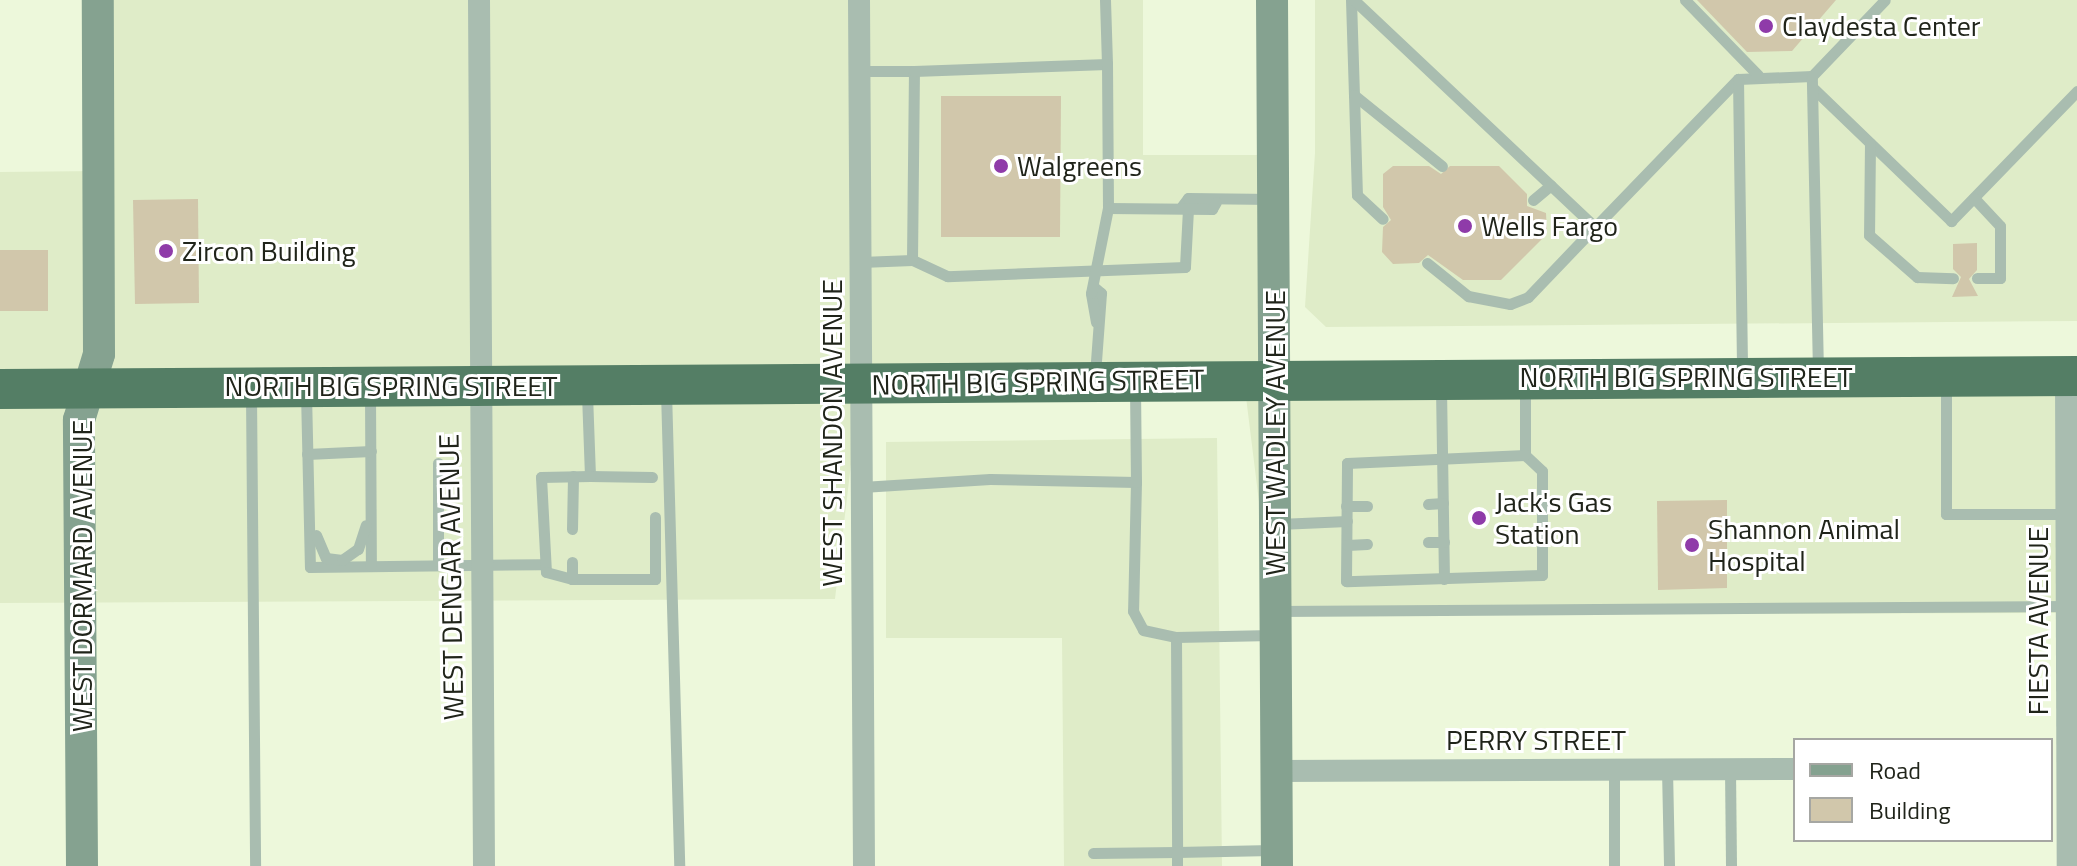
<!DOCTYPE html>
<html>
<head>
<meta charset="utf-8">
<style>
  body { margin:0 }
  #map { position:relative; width:2077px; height:866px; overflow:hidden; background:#edf8db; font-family:"Titillium Web",sans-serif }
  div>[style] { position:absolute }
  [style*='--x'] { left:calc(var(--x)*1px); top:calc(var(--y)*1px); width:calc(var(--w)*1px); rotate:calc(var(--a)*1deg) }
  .built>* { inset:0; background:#dfecc8 }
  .building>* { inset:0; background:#d1c7ab }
  .lane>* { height:11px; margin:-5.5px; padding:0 5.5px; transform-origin:5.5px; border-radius:5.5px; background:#a9bdb0 }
  .street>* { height:22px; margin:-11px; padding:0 11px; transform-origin:11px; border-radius:11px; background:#a9bdb0 }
  .secondary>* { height:32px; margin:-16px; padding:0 16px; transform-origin:16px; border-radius:16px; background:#85a290 }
  .highway>* { height:40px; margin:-20px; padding:0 20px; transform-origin:20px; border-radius:20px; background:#547e65 }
  .dots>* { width:22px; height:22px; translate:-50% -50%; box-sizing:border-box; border:4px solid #fff; border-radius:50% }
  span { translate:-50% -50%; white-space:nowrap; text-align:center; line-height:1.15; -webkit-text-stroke:6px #fff; paint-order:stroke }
  .poi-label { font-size:28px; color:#20241a }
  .left { translate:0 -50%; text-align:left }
  .street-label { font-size:28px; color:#20241a }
  .legend { position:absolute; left:1793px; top:738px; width:260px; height:104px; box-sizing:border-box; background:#fff; border:2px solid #a6a7a3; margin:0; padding:10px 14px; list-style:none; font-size:24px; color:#20241a }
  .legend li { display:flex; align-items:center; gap:16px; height:40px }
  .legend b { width:40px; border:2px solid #a6a7a3 }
</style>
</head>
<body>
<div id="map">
  <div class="built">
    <div style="clip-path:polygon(98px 0,1143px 0,1143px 155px,1272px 155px,1273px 379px,2077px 377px,2067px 613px,1273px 615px,1246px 397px,861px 380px,835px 599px,0 603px,0 172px,99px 171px)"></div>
    <div style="clip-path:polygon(1315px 0,2077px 0,2077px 321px,1326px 327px,1305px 307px,1315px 153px)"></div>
    <div style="clip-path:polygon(1217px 438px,1222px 866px,1064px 866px,1062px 638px,886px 638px,886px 442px)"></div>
  </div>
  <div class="building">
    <div style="clip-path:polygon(1697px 0,1836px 0,1792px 51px,1747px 52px)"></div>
    <div style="clip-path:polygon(941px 96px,1061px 96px,1060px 237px,941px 237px)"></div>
    <div style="clip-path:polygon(1393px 166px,1429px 166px,1441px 174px,1450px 166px,1499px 166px,1527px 194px,1527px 206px,1546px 213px,1547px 234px,1501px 280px,1463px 280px,1428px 255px,1419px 263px,1393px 264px,1382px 252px,1383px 227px,1391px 220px,1383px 207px,1383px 174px)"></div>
    <div style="clip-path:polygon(198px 199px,199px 303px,135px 304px,133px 200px)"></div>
    <div style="clip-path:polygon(1977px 243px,1977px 270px,1969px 279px,1978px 296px,1952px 297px,1961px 277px,1953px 269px,1953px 244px)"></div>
    <div style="clip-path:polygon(0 250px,48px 250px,48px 311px,0 311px)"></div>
    <div style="clip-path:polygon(1727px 500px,1727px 588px,1658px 590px,1657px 501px)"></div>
  </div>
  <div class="lane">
    <div style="--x:1105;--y:0;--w:64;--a:88.2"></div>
    <div style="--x:1351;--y:0;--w:95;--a:88.2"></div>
    <div style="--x:1354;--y:95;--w:113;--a:38.9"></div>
    <div style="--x:1354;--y:0;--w:331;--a:43.3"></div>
    <div style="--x:1595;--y:227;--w:206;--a:-46"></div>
    <div style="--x:1738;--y:79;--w:74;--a:-2.3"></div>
    <div style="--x:1685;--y:0;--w:105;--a:45.8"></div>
    <div style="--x:859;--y:71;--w:55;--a:0"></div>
    <div style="--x:1738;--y:79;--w:292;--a:89.2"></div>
    <div style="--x:1813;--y:88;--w:192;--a:43.9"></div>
    <div style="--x:1951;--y:221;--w:181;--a:-45.9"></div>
    <div style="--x:1354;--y:95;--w:100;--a:88.3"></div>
    <div style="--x:1357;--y:195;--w:35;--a:43"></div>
    <div style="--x:1870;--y:143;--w:92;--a:90.6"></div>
    <div style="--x:1869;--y:235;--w:64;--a:41.2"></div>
    <div style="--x:1917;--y:277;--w:36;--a:2"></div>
    <div style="--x:1974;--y:198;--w:38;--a:47"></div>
    <div style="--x:2000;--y:226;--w:52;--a:90"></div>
    <div style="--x:2000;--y:278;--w:23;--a:180"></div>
    <div style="--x:1533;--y:200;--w:23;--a:-40"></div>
    <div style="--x:1182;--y:206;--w:10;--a:-53"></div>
    <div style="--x:1188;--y:198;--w:84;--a:0.7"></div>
    <div style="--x:1188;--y:209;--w:58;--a:93"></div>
    <div style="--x:1185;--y:267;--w:238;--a:177.8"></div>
    <div style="--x:947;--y:276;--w:38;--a:-155"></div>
    <div style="--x:912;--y:260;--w:189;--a:-89.4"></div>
    <div style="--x:914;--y:71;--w:193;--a:-2.1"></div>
    <div style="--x:1107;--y:64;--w:144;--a:89.6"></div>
    <div style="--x:1108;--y:208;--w:104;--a:0.6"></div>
    <div style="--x:1212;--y:209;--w:8;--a:-60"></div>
    <div style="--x:861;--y:262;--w:51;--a:-2.2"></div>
    <div style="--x:1427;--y:263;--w:53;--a:38.8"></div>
    <div style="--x:1468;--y:296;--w:43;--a:10.8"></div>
    <div style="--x:1510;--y:304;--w:19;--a:-21"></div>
    <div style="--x:1528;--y:297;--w:97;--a:-46.3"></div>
    <div style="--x:1095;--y:288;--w:8;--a:40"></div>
    <div style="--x:1101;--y:293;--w:81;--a:94.2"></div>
    <div style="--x:1096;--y:322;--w:29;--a:-100"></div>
    <div style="--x:1091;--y:293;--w:87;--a:-78.7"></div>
    <div style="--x:1818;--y:372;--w:296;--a:-91.2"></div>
    <div style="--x:1812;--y:76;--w:105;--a:-46.2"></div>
    <div style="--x:1946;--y:385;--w:129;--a:90"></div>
    <div style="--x:1946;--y:514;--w:121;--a:0"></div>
    <div style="--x:1525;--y:386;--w:69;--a:90"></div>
    <div style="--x:1525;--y:455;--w:23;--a:43"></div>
    <div style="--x:1542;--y:471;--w:104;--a:90"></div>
    <div style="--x:1542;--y:575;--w:196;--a:178.2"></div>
    <div style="--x:1346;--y:581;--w:118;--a:-89.5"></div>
    <div style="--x:1347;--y:463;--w:178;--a:-2.6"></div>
    <div style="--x:1441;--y:388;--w:191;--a:89.1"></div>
    <div style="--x:666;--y:391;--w:475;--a:88.4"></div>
    <div style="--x:306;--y:393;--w:174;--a:88.7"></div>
    <div style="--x:310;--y:567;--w:231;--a:-0.7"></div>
    <div style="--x:370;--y:394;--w:172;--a:89.7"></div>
    <div style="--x:587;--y:394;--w:82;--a:87.9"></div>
    <div style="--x:590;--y:476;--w:62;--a:0.9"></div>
    <div style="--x:251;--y:395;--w:471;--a:89.5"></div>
    <div style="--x:307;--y:454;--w:64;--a:-2.7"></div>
    <div style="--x:590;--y:476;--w:49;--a:178.8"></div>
    <div style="--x:541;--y:477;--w:95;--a:87"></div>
    <div style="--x:546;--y:572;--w:27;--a:15"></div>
    <div style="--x:572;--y:579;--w:83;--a:0"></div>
    <div style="--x:655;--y:579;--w:62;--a:-90"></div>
    <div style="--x:1136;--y:482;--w:129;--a:91.3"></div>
    <div style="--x:1133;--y:611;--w:21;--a:62"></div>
    <div style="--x:1143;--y:630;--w:34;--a:12"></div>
    <div style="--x:1176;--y:637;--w:99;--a:-1.2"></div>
    <div style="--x:862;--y:487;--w:128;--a:-3.6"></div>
    <div style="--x:990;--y:479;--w:146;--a:1.2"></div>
    <div style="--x:1136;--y:482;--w:93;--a:-90.6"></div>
    <div style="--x:1428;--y:504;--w:15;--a:-4"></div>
    <div style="--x:1346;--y:506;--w:21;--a:0"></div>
    <div style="--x:1279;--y:524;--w:68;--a:-2.5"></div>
    <div style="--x:572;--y:529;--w:53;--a:-88.9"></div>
    <div style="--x:316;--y:535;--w:25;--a:67"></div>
    <div style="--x:326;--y:558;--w:16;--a:7"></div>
    <div style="--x:342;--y:560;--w:19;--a:-35"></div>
    <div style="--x:358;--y:549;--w:25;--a:-72"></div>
    <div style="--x:1428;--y:542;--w:16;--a:0"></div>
    <div style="--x:1347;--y:545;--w:20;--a:-3"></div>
    <div style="--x:438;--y:561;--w:98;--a:-90"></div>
    <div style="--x:572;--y:562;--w:17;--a:90"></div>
    <div style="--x:1276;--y:611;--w:792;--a:-0.36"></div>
    <div style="--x:1176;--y:637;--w:215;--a:89.7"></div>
    <div style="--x:1177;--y:852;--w:96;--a:-1.2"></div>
    <div style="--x:1614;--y:769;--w:97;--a:90"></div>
    <div style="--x:1667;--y:769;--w:97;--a:88.8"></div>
    <div style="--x:1730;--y:769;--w:97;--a:89.4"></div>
    <div style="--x:1093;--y:853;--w:84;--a:-0.7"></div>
    <div style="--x:1177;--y:852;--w:14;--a:90"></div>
  </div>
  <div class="street">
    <div style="--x:479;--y:0;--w:866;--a:89.67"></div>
    <div style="--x:859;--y:0;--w:866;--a:89.67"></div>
    <div style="--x:2066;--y:376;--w:490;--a:89.8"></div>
    <div style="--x:1277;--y:771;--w:518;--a:-0.22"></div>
  </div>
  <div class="secondary">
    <div style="--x:1272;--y:0;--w:866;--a:89.67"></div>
    <div style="--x:82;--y:866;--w:446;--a:-90.4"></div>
    <div style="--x:79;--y:420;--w:69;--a:-73.1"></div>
    <div style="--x:99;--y:354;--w:354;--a:-90.2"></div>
  </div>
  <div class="highway">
    <div style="--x:0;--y:389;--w:2077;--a:-0.36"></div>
  </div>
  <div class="dots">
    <div style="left:1766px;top:26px;background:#8f3ba9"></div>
    <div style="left:1001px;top:166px;background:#8f3ba9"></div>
    <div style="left:1465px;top:226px;background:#8f3ba9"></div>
    <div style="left:166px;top:251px;background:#8f3ba9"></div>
    <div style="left:1479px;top:518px;background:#8f3ba9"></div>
    <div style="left:1692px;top:545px;background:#8f3ba9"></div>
  </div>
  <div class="poi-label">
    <span class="left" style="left:1782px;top:26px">Claydesta Center</span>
    <span class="left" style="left:1017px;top:166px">Walgreens</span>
    <span class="left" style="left:1481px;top:226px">Wells Fargo</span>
    <span class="left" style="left:182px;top:251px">Zircon Building</span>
    <span class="left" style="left:1495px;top:518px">Jack's Gas<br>Station</span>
    <span class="left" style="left:1708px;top:545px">Shannon Animal<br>Hospital</span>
  </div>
  <div class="street-label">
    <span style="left:1686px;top:377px">NORTH BIG SPRING STREET</span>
    <span style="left:1038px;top:382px;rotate:-1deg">NORTH BIG SPRING STREET</span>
    <span style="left:391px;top:386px">NORTH BIG SPRING STREET</span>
    <span style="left:832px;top:433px;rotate:-90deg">WEST SHANDON AVENUE</span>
    <span style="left:1275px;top:433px;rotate:-90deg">WEST WADLEY AVENUE</span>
    <span style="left:82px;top:576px;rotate:-90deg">WEST DORMARD AVENUE</span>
    <span style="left:451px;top:577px;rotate:-91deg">WEST DENGAR AVENUE</span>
    <span style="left:2038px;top:621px;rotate:-90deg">FIESTA AVENUE</span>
    <span style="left:1536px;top:740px">PERRY STREET</span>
  </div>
  <ul class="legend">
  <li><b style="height:10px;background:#85a290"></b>Road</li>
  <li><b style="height:22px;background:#d1c7ab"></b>Building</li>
  </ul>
</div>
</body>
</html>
